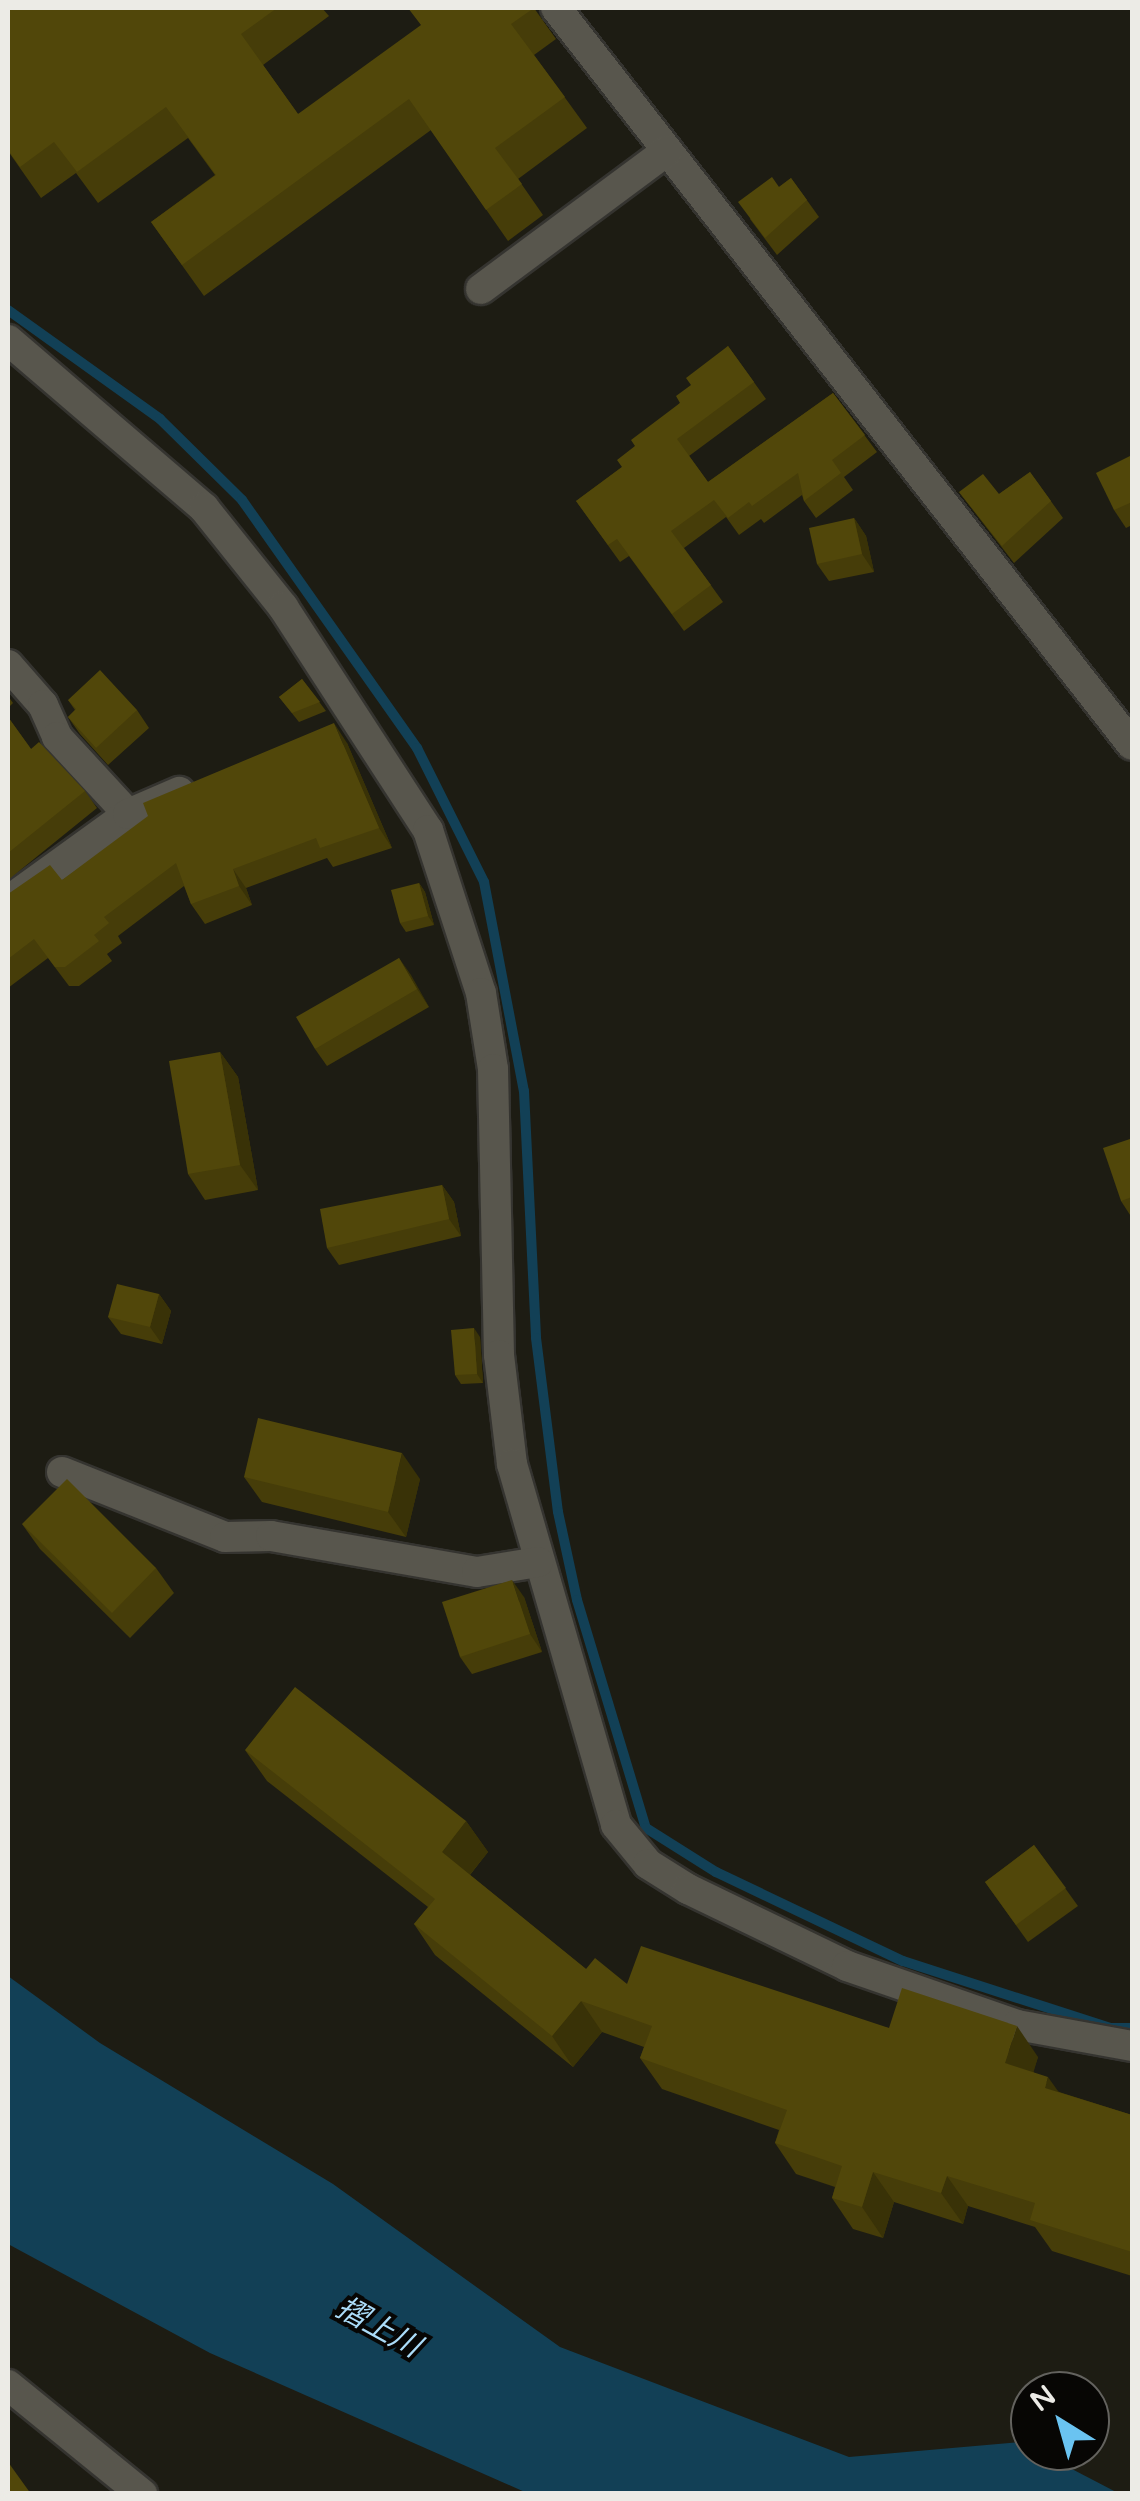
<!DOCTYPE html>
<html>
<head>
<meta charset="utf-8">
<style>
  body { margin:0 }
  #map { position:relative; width:1140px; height:2501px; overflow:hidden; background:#1d1c13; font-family:"Varela Round","Noto Sans JP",sans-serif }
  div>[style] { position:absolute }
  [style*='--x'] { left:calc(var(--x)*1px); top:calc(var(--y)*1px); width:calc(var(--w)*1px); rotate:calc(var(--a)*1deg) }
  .water>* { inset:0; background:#124056 }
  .stream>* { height:10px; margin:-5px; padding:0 5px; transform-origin:5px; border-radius:5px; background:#124056 }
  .roads { filter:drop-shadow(2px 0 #353430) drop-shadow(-2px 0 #353430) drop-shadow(0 2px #353430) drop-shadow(0 -2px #353430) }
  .minor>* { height:30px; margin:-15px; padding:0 15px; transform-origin:15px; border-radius:15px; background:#58564d }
  .wall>* { inset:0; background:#463d09 }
  .shaded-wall>* { inset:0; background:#393207 }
  .building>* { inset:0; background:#51470a }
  span { translate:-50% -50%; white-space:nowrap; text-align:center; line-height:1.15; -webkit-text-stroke:8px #070604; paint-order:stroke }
  .water-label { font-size:30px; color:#abdcf8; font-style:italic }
  .frame { position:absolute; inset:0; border:10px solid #ecebe6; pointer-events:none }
  .north { position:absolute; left:1010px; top:2371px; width:100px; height:100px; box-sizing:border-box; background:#070604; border:2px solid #63625e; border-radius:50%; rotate:323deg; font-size:28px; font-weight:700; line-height:40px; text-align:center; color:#ecebe6 }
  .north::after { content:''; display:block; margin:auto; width:35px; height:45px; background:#6ac3f1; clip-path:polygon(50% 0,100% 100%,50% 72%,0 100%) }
</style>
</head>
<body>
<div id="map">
  <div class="water">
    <div style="clip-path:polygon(8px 1976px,100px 2043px,333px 2184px,560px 2347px,849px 2457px,1020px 2442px,1118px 2493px,527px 2493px,210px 2353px,8px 2244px)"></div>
  </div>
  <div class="stream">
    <div style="--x:8;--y:310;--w:187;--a:35.6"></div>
    <div style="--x:160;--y:419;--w:115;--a:44.6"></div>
    <div style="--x:242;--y:500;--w:304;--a:54.8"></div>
    <div style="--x:417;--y:748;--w:150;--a:63.4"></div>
    <div style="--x:484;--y:882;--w:213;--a:79.2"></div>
    <div style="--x:524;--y:1091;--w:247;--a:87.2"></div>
    <div style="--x:536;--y:1338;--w:175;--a:82.8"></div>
    <div style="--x:558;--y:1512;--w:90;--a:77.8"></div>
    <div style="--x:577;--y:1600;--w:238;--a:73.2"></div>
    <div style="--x:646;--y:1828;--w:83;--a:32.2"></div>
    <div style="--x:716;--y:1872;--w:207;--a:25.5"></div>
    <div style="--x:903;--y:1961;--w:218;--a:17.9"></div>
    <div style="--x:1110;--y:2028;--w:22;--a:0"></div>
  </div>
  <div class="roads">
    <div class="minor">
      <div style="--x:556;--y:8;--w:935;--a:51.99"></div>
      <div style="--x:481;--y:289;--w:232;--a:-36.6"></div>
      <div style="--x:8;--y:340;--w:258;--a:40.6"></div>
      <div style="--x:204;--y:508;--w:127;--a:51.4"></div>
      <div style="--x:283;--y:607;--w:266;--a:57"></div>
      <div style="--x:428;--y:830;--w:171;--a:72"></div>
      <div style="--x:481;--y:993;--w:77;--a:81"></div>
      <div style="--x:493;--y:1069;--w:286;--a:88.8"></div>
      <div style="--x:499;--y:1355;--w:110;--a:83.2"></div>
      <div style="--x:512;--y:1464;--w:376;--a:73.9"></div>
      <div style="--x:616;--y:1825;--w:50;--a:50.6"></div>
      <div style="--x:648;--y:1864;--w:47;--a:32"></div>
      <div style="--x:688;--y:1889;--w:177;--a:25.8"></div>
      <div style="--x:847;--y:1966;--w:180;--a:19.1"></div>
      <div style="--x:1017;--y:2025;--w:117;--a:10.3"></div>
      <div style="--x:8;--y:665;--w:53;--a:48.8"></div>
      <div style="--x:43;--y:705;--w:35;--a:66"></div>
      <div style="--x:57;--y:737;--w:105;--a:47.3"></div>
      <div style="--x:8;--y:901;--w:148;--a:-35.9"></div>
      <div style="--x:128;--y:814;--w:56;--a:-23.3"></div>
      <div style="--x:62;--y:1472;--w:175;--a:21.7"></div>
      <div style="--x:225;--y:1537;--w:46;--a:-1.2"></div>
      <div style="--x:271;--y:1536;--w:209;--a:9.9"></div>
      <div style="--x:477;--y:1572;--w:62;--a:-9.3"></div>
      <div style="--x:8;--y:2385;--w:173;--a:39.1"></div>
    </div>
  </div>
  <div class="wall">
    <div style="clip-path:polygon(8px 8px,322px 8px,329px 16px,263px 65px,298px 114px,534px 8px,556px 39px,534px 55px,587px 128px,518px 179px,543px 215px,508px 241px,431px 130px,204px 296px,151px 222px,215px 175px,188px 138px,98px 203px,76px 173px,41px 198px,8px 151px)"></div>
    <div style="clip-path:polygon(791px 178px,819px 217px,777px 255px,750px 219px,779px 187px)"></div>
    <div style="clip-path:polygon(728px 346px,766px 399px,689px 456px,708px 482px,833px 393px,877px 452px,844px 477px,853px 490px,816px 518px,804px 501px,802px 495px,764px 523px,761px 519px,739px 535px,726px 517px,684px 548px,723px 602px,684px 631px,629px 556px,620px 562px,576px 501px,622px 467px,635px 446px,680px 403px,691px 386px)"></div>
    <div style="clip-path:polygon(1132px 455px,1132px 525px,1126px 528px,1114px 510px)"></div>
    <div style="clip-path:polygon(1030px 472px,1063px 518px,1014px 563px,959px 492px,999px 494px)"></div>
    <div style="clip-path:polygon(854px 518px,866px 536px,874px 572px,829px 581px,817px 564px)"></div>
    <div style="clip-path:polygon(302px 679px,326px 711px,299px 722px,279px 697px)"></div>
    <div style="clip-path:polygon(8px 696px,13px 703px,8px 708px)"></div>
    <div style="clip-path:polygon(68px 700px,137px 710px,149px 728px,108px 765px,80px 734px,68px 717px,75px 710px)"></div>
    <div style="clip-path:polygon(8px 717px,31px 749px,85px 791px,97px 808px,8px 880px)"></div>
    <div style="clip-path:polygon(347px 743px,392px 848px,333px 867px,327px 858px,246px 888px,252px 905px,205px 924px,191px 904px,184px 886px,118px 936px,122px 943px,107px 954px,112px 961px,79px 986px,69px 986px,48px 958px,8px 988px,8px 894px,62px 880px)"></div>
    <div style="clip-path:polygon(419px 883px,425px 892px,434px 925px,406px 932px,400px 923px)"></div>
    <div style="clip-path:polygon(399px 958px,429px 1007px,327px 1066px,315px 1049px)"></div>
    <div style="clip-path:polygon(220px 1052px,238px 1077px,258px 1190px,205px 1200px,188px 1174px)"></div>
    <div style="clip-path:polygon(1130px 1139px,1132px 1143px,1132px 1218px,1121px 1201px)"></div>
    <div style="clip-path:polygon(442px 1185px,454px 1202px,461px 1236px,339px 1265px,327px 1248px)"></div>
    <div style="clip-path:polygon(159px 1294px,171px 1311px,162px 1344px,121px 1334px,108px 1317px)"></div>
    <div style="clip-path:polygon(480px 1337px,483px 1383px,461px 1384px,455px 1375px)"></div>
    <div style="clip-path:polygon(244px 1477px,420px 1479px,406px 1537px,262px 1502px)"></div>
    <div style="clip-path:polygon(22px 1524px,156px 1568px,174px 1593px,130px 1638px,40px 1549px)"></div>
    <div style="clip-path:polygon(524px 1597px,542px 1652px,472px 1674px,460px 1657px)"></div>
    <div style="clip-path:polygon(245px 1750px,466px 1821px,488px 1852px,470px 1875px,586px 1969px,627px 1984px,889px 2028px,1038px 2057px,1033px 2072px,1059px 2092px,1132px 2115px,1132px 2276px,1052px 2251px,1035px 2227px,968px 2206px,963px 2224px,894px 2202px,883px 2238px,853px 2229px,832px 2198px,835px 2187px,796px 2174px,775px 2143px,779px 2130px,662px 2089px,640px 2058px,644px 2047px,602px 2032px,573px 2067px,435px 1955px,414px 1924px,428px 1907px,267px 1781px)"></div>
    <div style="clip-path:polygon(1034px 1845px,1078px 1906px,1028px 1942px,985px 1882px)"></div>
  </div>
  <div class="shaded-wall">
    <div style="clip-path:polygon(854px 518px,866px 536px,874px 572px,862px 554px)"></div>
    <div style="clip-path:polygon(334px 723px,347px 743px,392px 848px,379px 828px)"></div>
    <div style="clip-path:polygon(233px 869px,246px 888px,252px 905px,239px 886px)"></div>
    <div style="clip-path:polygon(419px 883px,425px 892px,434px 925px,428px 916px)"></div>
    <div style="clip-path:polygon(399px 958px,411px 975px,429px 1007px,417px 989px)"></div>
    <div style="clip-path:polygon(220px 1052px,238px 1077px,258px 1190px,240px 1165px)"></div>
    <div style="clip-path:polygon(442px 1185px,454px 1202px,461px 1236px,449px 1219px)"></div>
    <div style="clip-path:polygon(159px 1294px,171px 1311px,162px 1344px,150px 1327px)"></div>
    <div style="clip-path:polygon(474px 1328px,480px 1337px,483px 1383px,477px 1374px)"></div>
    <div style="clip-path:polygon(402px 1453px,420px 1479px,406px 1537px,388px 1512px)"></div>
    <div style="clip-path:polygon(512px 1580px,524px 1597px,542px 1652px,530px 1634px)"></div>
    <div style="clip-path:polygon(466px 1821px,488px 1852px,463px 1883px,442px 1852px)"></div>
    <div style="clip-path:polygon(581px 2001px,602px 2032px,573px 2067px,552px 2036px)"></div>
    <div style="clip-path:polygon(1017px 2026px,1038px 2057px,1027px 2094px,1005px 2063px)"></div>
    <div style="clip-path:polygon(1048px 2077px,1070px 2108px,1045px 2088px)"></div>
    <div style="clip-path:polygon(873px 2172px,894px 2202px,883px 2238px,862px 2207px)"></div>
    <div style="clip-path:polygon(947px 2176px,968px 2206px,963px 2224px,941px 2193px)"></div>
  </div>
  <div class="building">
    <div style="clip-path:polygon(8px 8px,277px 8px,241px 34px,298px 114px,421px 25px,408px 8px,534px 8px,511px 24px,565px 97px,495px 148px,522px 184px,486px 210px,409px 99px,182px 265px,151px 222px,216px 175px,166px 107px,77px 172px,54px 142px,20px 167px,8px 150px)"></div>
    <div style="clip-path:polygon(772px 177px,779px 187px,791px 178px,807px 200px,765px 238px,738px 202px)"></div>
    <div style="clip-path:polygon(728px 346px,754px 382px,677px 439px,708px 482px,833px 393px,865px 435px,832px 460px,841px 473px,804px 501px,798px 473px,752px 506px,749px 502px,728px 518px,714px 500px,671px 531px,711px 585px,672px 614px,617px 539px,608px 545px,576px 501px,622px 467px,617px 460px,635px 446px,631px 440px,680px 403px,676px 396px,691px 385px,686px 378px)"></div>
    <div style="clip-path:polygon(1132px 455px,1132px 502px,1114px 510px,1096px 473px)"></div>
    <div style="clip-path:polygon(1030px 472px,1051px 501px,1002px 546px,959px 492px,983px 474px,999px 494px)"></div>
    <div style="clip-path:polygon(854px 518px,862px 554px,817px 564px,809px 528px)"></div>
    <div style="clip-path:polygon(100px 670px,137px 710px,96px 748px,68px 717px,76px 709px,68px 700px)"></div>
    <div style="clip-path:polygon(302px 679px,320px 702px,292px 713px,279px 697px)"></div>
    <div style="clip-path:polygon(8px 717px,31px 749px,39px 742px,85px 791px,8px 853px)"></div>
    <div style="clip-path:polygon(334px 723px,379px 828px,320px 848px,316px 838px,233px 869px,239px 886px,191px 904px,176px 863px,104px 917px,109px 923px,94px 935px,99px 941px,65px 967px,55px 967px,34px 939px,8px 959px,8px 894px,50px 865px,62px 880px,148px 816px,143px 803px)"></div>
    <div style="clip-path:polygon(419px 883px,428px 916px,400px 923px,391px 890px)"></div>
    <div style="clip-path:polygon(399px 958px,417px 989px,315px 1049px,296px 1017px)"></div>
    <div style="clip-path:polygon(220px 1052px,240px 1165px,188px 1174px,169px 1061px)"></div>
    <div style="clip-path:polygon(1130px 1139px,1132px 1147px,1132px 1197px,1121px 1201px,1103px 1148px)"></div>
    <div style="clip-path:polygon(442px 1185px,449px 1219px,327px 1248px,320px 1209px)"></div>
    <div style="clip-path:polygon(117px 1284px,159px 1294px,150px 1327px,108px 1317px)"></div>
    <div style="clip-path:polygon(474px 1328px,477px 1374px,455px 1375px,451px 1330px)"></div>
    <div style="clip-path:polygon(258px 1418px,402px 1453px,388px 1512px,244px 1477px)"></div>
    <div style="clip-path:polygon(67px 1479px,156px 1568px,112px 1613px,22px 1524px)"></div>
    <div style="clip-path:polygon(512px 1580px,530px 1634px,460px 1657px,442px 1602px)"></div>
    <div style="clip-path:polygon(295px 1687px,466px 1821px,442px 1852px,586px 1969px,595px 1958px,627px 1984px,641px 1946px,889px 2028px,902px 1988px,1017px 2026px,1005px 2063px,1048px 2077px,1045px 2088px,1132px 2115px,1132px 2252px,1030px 2220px,1035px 2203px,947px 2176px,941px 2193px,873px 2172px,862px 2207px,832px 2198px,842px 2166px,775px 2143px,787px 2110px,640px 2058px,652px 2026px,581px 2001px,552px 2036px,414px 1924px,435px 1899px,245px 1750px)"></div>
    <div style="clip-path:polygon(1034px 1845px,1066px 1888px,1016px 1925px,985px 1882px)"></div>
    <div style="clip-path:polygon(8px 2462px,31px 2494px,8px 2494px)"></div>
  </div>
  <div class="water-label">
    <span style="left:378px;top:2328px;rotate:29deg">摺上川</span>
  </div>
  <div class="frame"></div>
  <div class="north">N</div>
</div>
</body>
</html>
